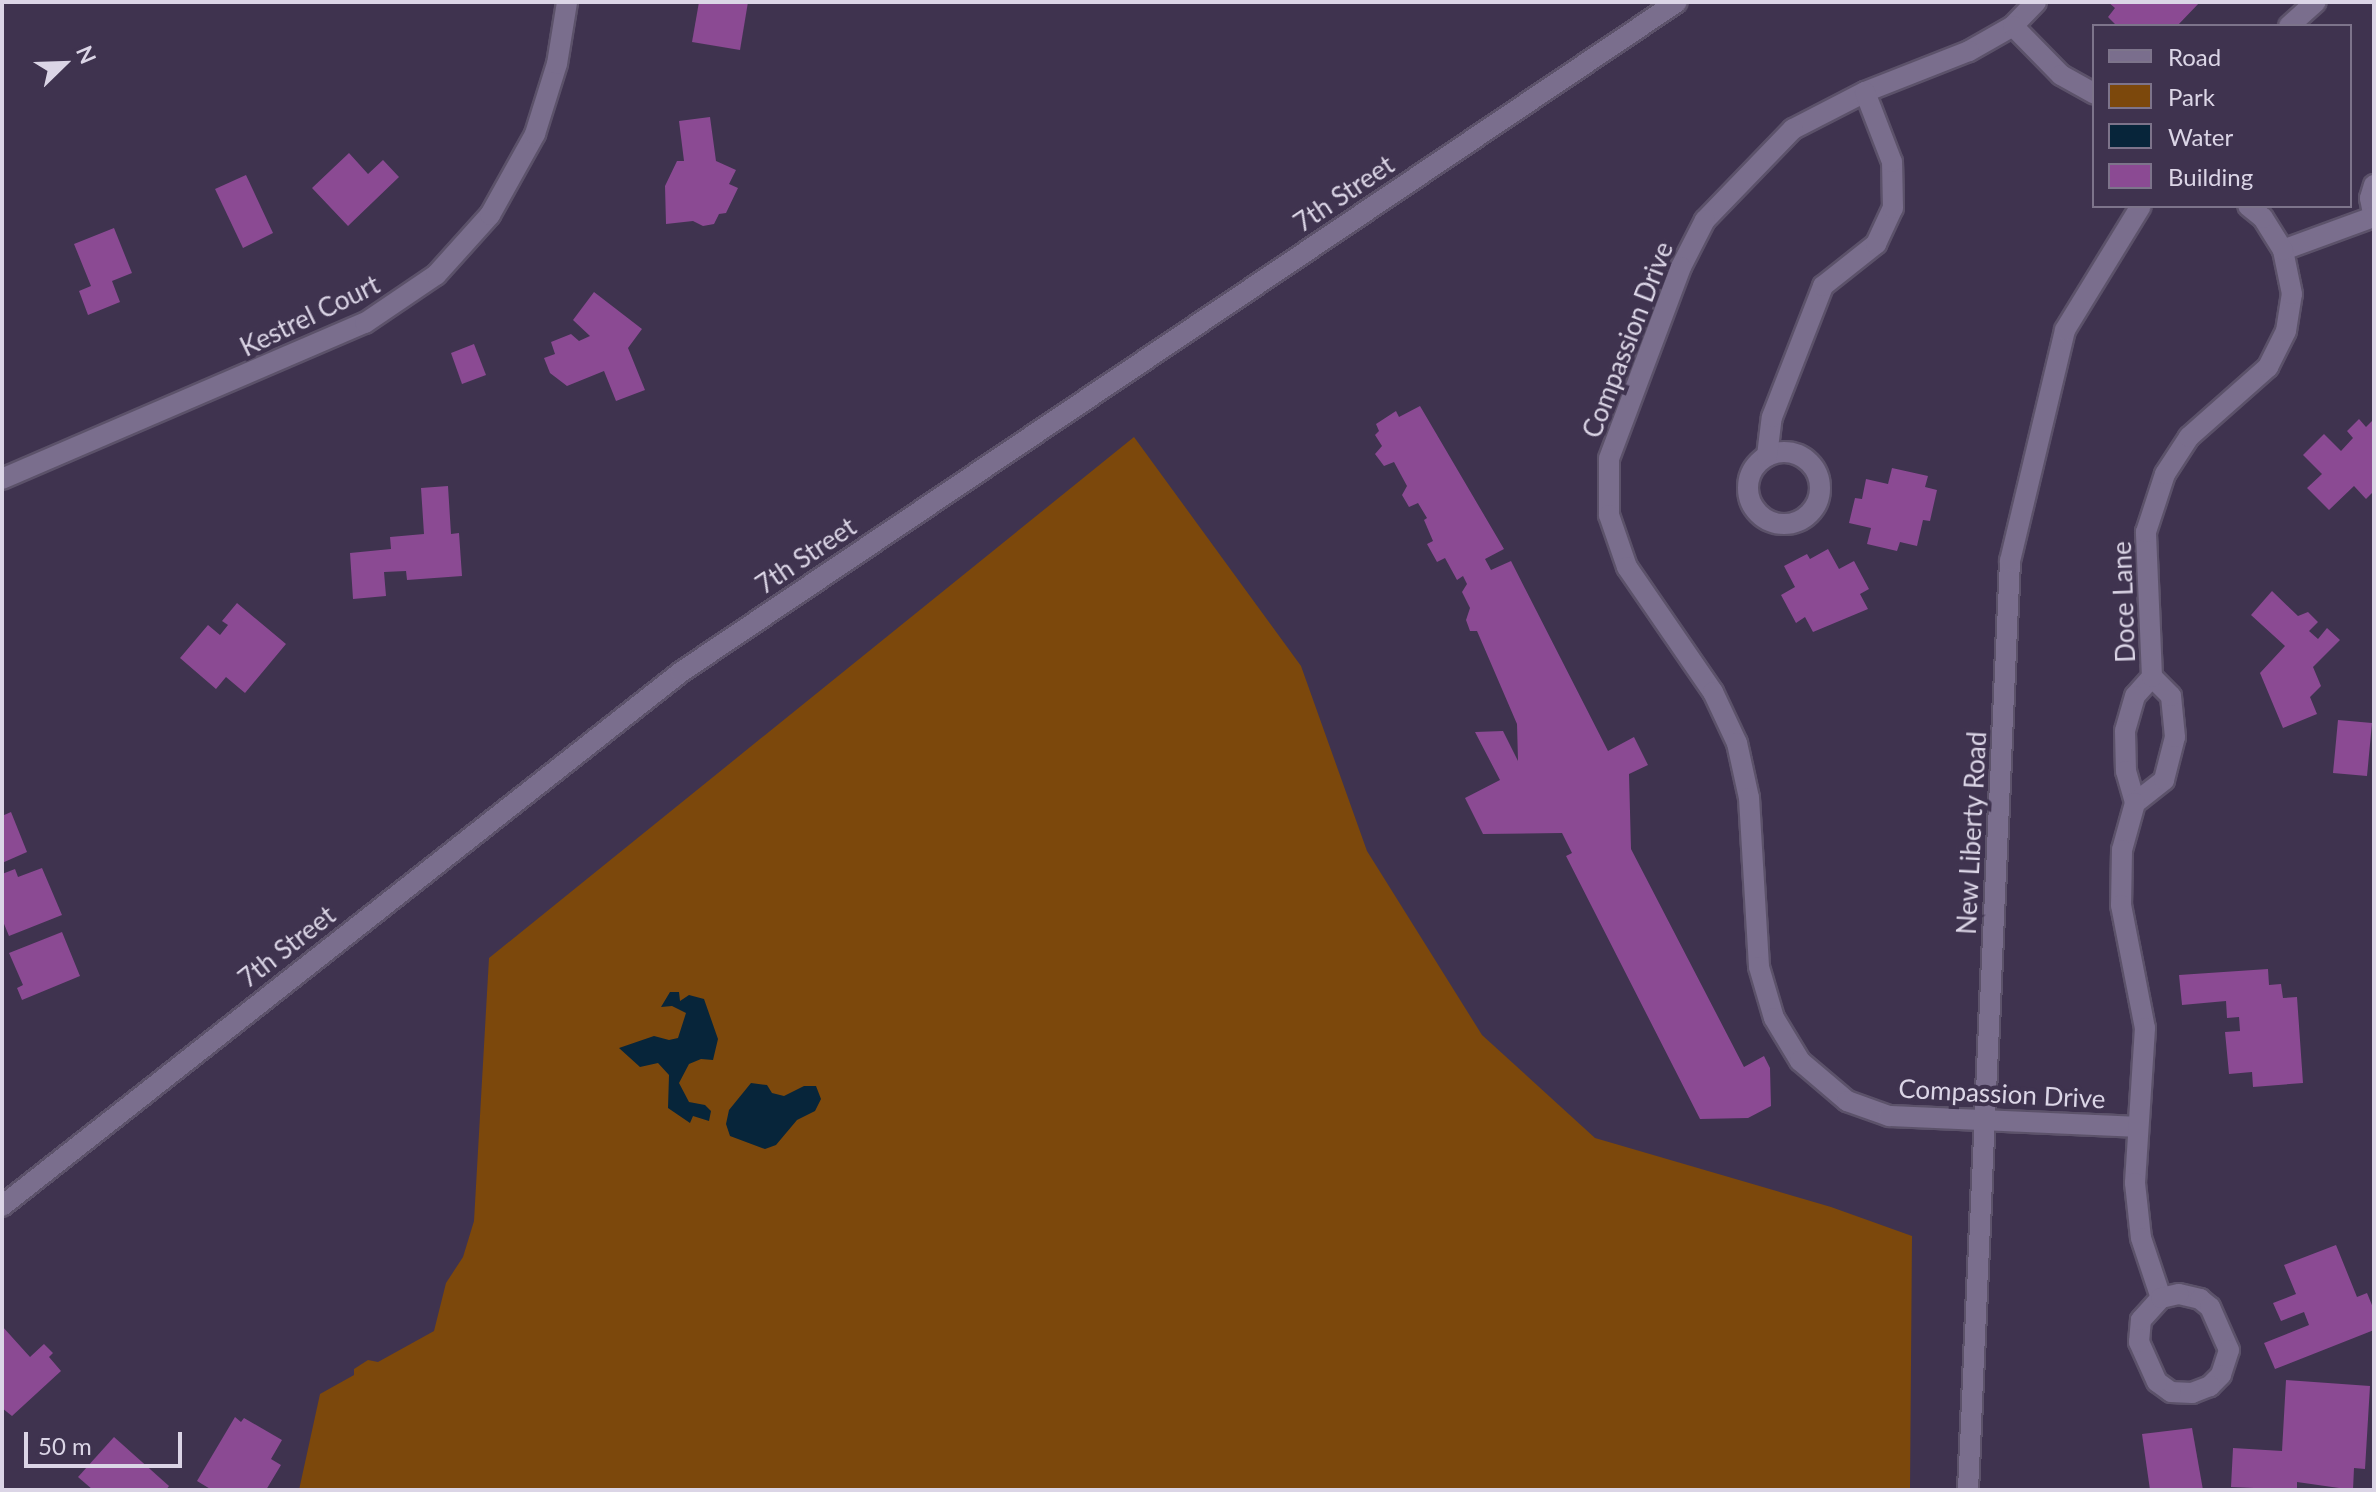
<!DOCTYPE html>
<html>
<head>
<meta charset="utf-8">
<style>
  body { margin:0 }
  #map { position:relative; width:2376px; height:1492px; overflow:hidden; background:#3f334f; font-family:Lato,sans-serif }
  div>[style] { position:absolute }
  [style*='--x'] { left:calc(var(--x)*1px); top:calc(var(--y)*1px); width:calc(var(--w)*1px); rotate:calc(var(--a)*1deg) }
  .green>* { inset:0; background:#7c480c }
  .water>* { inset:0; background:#07253a }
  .building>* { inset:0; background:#8b4a93 }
  .roads { filter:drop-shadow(2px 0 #5c526a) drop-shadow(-2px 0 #5c526a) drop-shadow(0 2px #5c526a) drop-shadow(0 -2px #5c526a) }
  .minor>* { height:20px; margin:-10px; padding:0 10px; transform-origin:10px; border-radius:10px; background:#7a6e8d }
  .minor>.ring { margin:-10px; padding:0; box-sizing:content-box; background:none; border:20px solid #7a6e8d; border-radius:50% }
  .tertiary>* { height:20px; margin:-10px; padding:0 10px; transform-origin:10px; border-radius:10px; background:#7a6e8d }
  span { translate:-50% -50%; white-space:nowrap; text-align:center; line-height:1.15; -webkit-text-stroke:8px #3f334f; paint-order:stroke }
  .street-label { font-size:26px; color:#dbd5e6 }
  .frame { position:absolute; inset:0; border:4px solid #dbd5e6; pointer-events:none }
  .legend { position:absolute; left:2092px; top:24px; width:260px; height:184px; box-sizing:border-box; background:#3f334f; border:2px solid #7d748b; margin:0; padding:10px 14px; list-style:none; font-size:24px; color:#dbd5e6 }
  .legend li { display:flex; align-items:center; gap:16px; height:40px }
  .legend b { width:40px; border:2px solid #7d748b }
  .north { position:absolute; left:24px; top:24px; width:80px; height:80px; -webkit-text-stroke:6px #3f334f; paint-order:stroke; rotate:67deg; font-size:22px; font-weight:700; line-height:32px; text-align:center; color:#dbd5e6 }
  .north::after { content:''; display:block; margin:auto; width:28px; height:36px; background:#dbd5e6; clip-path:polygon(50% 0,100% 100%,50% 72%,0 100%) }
  .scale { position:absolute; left:24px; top:1432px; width:158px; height:36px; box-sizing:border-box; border:4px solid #dbd5e6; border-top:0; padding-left:10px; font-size:24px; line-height:28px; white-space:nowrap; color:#dbd5e6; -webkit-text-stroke:6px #3f334f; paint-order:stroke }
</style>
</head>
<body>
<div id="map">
  <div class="green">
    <div style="clip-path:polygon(1134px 437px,1301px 666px,1367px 851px,1482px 1035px,1595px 1138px,1831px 1207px,1912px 1236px,1910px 1490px,299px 1490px,320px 1394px,354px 1375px,354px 1369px,368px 1360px,378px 1362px,434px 1331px,446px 1283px,463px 1257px,474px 1221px,489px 958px)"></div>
  </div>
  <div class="water">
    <div style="clip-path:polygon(670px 992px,679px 992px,680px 1001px,689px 995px,704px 999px,718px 1039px,713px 1060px,701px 1059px,689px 1064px,679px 1083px,689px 1102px,705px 1105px,711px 1111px,709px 1121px,693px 1116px,690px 1123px,668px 1108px,669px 1075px,658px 1063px,640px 1067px,619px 1048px,654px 1036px,669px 1040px,678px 1038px,686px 1013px,672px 1006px,661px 1007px)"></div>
    <div style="clip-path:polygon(751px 1083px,767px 1085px,772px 1093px,784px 1096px,804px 1086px,816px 1086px,821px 1099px,815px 1111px,797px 1120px,776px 1145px,765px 1149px,730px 1136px,726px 1124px,729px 1110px)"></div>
  </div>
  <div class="building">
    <div style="clip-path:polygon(699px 2px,748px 2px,740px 50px,692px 42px)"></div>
    <div style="clip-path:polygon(2108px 2px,2200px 2px,2177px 26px,2117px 26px,2108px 17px,2115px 8px)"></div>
    <div style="clip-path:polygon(710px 117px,716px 161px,736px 170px,729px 184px,738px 188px,726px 213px,719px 214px,714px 224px,703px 226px,693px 221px,666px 224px,665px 186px,677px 161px,684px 161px,679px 121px)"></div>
    <div style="clip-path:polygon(349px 153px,368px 174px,383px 160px,399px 177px,348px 226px,312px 188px)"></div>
    <div style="clip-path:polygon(246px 175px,273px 233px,243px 248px,215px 189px)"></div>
    <div style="clip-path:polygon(114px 228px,132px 273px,112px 281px,120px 302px,88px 315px,79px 291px,91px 286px,74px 244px)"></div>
    <div style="clip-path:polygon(594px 292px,642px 329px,628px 348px,645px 390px,616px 401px,604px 371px,567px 386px,550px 373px,544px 358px,555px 354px,551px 342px,571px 334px,579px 341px,590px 336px,573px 320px)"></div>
    <div style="clip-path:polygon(474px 344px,486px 375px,462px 384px,451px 353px)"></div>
    <div style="clip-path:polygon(1420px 406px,1504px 549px,1485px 559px,1491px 570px,1511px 561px,1608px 751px,1634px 737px,1648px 765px,1629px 774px,1631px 849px,1744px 1067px,1764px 1056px,1770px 1068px,1771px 1106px,1748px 1118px,1700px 1119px,1566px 856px,1572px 853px,1562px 833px,1483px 834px,1465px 798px,1500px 780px,1475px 732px,1503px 731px,1518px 761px,1517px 724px,1477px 631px,1470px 631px,1466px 620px,1470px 608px,1462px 592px,1467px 584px,1463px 576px,1457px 580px,1445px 558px,1437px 562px,1427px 544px,1433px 541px,1424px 520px,1427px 518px,1418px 503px,1409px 507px,1402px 495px,1407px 486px,1394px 462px,1384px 466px,1375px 454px,1382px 446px,1375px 435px,1379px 431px,1376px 424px,1396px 411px,1399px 417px)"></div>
    <div style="clip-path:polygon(2359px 419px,2366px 427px,2374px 419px,2374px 491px,2366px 499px,2354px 486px,2329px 510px,2307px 488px,2322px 474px,2303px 455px,2324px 434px,2341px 451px,2353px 438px,2347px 431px)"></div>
    <div style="clip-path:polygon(1892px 468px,1928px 476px,1925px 487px,1937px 490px,1930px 521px,1923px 520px,1917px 546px,1900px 542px,1897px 551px,1867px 544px,1871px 528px,1849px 523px,1855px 498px,1862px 499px,1866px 479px,1888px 484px)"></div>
    <div style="clip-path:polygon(448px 486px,451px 534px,459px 533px,462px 576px,407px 580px,406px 571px,384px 572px,386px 596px,353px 599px,350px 553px,391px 549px,390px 537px,424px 534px,421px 488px)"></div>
    <div style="clip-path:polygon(1828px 549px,1839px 569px,1854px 561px,1869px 589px,1860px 594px,1868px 609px,1813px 632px,1805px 617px,1796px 623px,1781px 595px,1795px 587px,1784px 566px,1807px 554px,1810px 559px)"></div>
    <div style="clip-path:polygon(2272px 591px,2298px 616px,2308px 612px,2318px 622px,2309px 631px,2318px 639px,2327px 628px,2340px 640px,2313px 667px,2321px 686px,2310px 697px,2317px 714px,2283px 728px,2260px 673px,2285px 646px,2251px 615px)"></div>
    <div style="clip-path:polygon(237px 603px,286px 644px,245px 693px,226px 677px,216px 689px,180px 658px,208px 625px,220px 635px,228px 625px,222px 621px)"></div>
    <div style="clip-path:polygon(2338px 720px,2372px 723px,2367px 776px,2333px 773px)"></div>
    <div style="clip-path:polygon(11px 812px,27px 852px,2px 863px,2px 816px)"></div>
    <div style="clip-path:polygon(42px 868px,62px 915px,9px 936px,2px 919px,2px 874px,15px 869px,18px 877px)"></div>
    <div style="clip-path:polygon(62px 932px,80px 976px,22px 1000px,17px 988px,23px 985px,9px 953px)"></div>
    <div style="clip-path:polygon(2268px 969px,2269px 985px,2281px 984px,2283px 998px,2297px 997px,2303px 1083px,2253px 1087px,2252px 1072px,2229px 1074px,2225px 1032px,2240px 1031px,2239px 1017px,2227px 1018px,2226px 1001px,2182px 1005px,2179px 975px)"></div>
    <div style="clip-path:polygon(2336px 1245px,2357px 1297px,2367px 1293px,2374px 1310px,2374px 1330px,2275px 1369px,2264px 1343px,2309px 1325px,2304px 1312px,2281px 1321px,2273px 1303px,2296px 1294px,2284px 1265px)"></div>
    <div style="clip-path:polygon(2px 1326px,30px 1357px,44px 1344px,53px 1353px,49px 1357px,61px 1371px,12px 1416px,2px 1408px)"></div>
    <div style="clip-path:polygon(2286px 1380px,2370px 1386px,2365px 1469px,2354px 1468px,2353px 1490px,2297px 1482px,2297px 1490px,2231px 1487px,2233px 1448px,2282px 1451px)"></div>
    <div style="clip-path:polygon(235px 1417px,241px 1422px,244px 1418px,282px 1440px,271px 1459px,281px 1465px,266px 1490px,212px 1490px,197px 1481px)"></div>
    <div style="clip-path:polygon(2192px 1428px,2203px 1490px,2150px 1490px,2142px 1434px)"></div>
    <div style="clip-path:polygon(114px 1437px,169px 1486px,166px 1490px,93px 1490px,78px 1477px)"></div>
  </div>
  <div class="roads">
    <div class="minor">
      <div style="--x:2036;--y:2;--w:33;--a:134"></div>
      <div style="--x:2013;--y:26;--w:51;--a:150.4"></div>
      <div style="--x:1969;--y:51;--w:112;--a:158.5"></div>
      <div style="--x:1865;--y:92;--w:81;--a:152.8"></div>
      <div style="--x:1793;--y:129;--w:127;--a:134"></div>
      <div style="--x:1705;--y:220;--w:53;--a:117.1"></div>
      <div style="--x:1681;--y:267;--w:205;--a:110.6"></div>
      <div style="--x:1609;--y:459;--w:56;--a:90"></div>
      <div style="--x:1609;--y:515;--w:55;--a:70.9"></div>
      <div style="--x:1627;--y:567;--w:152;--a:55.5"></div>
      <div style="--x:1713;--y:692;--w:56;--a:64.8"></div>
      <div style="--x:1737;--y:743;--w:56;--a:77.7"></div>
      <div style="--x:1749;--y:798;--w:169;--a:86.6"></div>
      <div style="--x:1759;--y:967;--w:53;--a:73.6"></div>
      <div style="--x:1774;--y:1018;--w:50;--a:58.8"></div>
      <div style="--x:1800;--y:1061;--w:62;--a:40.4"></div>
      <div style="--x:1847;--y:1101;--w:45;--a:19.7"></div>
      <div style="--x:1889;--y:1116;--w:247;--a:2.5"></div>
      <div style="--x:2013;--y:26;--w:69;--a:45.6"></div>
      <div style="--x:2061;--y:75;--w:38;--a:29"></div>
      <div style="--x:2289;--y:26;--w:36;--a:-42"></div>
      <div style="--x:2374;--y:185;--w:14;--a:107"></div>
      <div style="--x:2370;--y:198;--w:20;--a:79"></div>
      <div style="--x:2283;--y:250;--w:96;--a:-20.1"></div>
      <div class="ring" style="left:1748px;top:452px;width:52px;height:52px"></div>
      <div style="--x:1767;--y:456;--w:39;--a:-83"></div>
      <div style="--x:1772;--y:417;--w:141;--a:-68.7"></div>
      <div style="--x:1823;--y:286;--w:68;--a:-38.4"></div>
      <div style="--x:1876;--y:244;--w:40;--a:-65"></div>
      <div style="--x:1893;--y:208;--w:46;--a:-91.2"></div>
      <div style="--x:1892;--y:162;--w:75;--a:-111.1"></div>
      <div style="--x:2;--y:479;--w:395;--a:-23.3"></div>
      <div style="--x:365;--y:323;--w:86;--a:-34.1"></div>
      <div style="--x:436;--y:275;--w:81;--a:-48"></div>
      <div style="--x:490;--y:215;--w:93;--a:-60.9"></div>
      <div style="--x:535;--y:134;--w:73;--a:-72.6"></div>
      <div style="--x:557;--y:64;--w:63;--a:-80.8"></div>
      <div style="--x:2152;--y:677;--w:25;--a:132"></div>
      <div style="--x:2135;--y:696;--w:36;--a:106"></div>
      <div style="--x:2125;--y:731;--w:40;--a:88.6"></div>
      <div style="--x:2126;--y:771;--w:33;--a:74"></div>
      <div style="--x:2135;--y:803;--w:37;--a:-38"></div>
      <div style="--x:2164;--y:780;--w:44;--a:-75.7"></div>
      <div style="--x:2175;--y:737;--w:41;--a:-95.6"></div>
      <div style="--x:2171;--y:696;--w:27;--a:-135"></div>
      <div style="--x:2152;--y:677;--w:145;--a:-92.4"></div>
      <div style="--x:2146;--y:532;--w:61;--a:-71.9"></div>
      <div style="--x:2165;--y:474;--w:44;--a:-57"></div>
      <div style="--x:2189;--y:437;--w:106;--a:-41.5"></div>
      <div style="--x:2268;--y:367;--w:40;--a:-63.4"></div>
      <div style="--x:2286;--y:331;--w:37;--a:-81"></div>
      <div style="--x:2292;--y:294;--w:45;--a:-101.6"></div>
      <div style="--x:2283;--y:250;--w:38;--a:-122"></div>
      <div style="--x:2263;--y:218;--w:19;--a:-141"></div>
      <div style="--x:2135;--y:803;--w:49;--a:105.5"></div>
      <div style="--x:2122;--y:850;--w:55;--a:91"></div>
      <div style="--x:2121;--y:905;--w:125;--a:79"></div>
      <div style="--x:2145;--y:1028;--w:155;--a:93.7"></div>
      <div style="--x:2135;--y:1183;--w:55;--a:83.8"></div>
      <div style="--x:2141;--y:1238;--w:63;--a:71.6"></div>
      <div style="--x:2179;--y:1294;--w:22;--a:13"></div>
      <div style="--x:2200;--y:1299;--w:13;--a:39"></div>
      <div style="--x:2210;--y:1307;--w:47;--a:66.2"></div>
      <div style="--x:2229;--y:1350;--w:26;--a:108"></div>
      <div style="--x:2221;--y:1375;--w:16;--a:135"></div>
      <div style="--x:2210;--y:1386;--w:19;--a:159"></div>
      <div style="--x:2192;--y:1393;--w:21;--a:-177"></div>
      <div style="--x:2171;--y:1392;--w:17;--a:-144"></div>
      <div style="--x:2157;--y:1382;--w:44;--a:-114.2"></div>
      <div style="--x:2139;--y:1342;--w:22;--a:-85"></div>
      <div style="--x:2141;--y:1320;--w:30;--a:-48"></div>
      <div style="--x:2161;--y:1298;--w:18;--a:-13"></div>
      <div style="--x:1968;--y:1490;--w:930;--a:-87.41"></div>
      <div style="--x:2010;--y:561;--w:237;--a:-76.6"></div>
      <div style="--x:2065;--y:330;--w:145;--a:-58.5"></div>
    </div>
    <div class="tertiary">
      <div style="--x:2;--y:1206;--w:864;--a:-38.18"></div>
      <div style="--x:681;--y:672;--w:1200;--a:-33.93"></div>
    </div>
  </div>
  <div class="street-label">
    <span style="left:1344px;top:194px;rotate:-34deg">7th Street</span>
    <span style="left:310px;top:316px;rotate:-26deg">Kestrel Court</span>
    <span style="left:1628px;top:340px;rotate:-69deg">Compassion Drive</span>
    <span style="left:806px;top:556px;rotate:-34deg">7th Street</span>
    <span style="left:2124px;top:602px;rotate:-92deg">Doce Lane</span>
    <span style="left:1972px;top:833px;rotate:-87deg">New Liberty Road</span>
    <span style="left:287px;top:947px;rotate:-38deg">7th Street</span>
    <span style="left:2002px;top:1094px;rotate:3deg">Compassion Drive</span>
  </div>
  <div class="frame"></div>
  <ul class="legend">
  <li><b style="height:10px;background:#7a6e8d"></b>Road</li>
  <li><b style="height:22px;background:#7c480c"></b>Park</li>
  <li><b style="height:22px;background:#07253a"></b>Water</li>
  <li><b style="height:22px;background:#8b4a93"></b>Building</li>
  </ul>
  <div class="north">N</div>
  <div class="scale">50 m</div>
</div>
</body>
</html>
